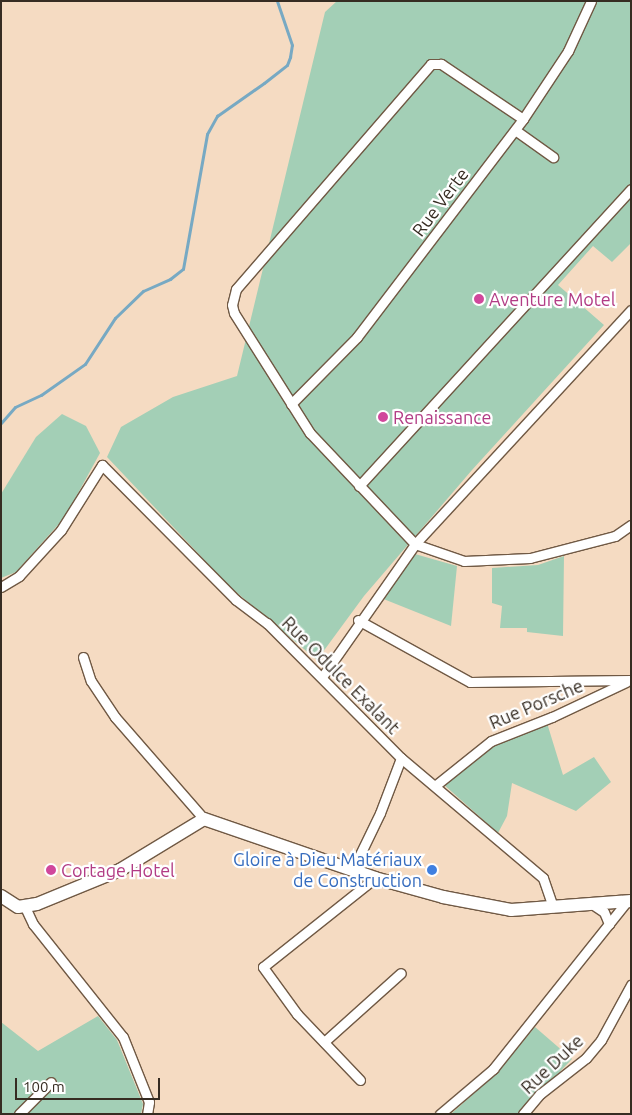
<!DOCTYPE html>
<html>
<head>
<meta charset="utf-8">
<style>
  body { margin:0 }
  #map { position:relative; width:632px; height:1115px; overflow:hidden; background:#f5dbc2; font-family:Ubuntu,sans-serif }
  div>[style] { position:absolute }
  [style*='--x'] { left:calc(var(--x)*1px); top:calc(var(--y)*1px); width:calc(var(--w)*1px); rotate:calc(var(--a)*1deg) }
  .green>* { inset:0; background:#a3cfb6 }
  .stream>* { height:3px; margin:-1.5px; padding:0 1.5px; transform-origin:1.5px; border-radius:1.5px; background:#77a9c3 }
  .roads { filter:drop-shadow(1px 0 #705944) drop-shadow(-1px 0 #705944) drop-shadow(0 1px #705944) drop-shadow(0 -1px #705944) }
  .street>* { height:9px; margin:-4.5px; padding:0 4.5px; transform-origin:4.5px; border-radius:4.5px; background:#fff }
  .secondary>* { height:12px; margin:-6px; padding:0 6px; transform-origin:6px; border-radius:6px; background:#fff }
  .dots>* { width:14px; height:14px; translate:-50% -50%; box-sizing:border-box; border:2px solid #fff; border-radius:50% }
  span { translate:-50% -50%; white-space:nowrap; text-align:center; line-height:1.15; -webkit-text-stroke:4.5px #fff; paint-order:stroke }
  .street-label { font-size:18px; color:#362c22 }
  .hotel-label { font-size:18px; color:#b23c85 }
  .left { translate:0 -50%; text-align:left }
  .shop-label { font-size:18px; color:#366cbe }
  .right { translate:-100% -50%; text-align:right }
  .frame { position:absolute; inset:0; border:2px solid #362c22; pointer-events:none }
  .scale { position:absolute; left:15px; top:1078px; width:145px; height:22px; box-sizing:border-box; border:2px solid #362c22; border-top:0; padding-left:6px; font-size:15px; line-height:18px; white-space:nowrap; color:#362c22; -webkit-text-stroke:4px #fff; paint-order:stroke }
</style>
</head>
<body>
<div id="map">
  <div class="green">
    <div style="clip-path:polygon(337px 1px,631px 1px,631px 243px,612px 262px,593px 246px,558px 285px,604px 325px,472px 470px,364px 596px,317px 660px,230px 587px,107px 457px,121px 427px,173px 397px,237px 376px,325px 12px)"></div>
    <div style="clip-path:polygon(62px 414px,86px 426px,100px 453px,65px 517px,16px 572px,1px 578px,1px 494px,36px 437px)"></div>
    <div style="clip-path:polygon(415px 554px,457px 566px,451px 626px,381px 598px)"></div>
    <div style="clip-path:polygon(564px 556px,563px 636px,527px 632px,527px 628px,500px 628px,502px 606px,492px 603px,492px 568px,538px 565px)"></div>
    <div style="clip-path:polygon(547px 723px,563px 775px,594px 757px,611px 782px,576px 811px,512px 783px,507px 816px,498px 833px,443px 784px,492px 745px)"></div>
    <div style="clip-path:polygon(98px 1016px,117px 1040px,143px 1104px,141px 1114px,1px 1114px,1px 1022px,38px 1051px)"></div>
    <div style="clip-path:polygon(535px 1027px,572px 1059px,519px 1114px,451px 1114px,499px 1071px)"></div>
  </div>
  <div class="stream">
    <div style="--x:1;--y:423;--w:21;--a:-49"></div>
    <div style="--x:15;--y:407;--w:29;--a:-25"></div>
    <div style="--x:41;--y:395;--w:54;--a:-35.2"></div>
    <div style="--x:85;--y:364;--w:55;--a:-56.9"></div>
    <div style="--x:115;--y:318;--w:39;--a:-44"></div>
    <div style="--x:143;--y:291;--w:30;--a:-24"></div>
    <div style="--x:170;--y:279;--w:16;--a:-38"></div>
    <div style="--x:183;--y:269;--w:137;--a:-79.9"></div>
    <div style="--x:207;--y:134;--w:21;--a:-61"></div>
    <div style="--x:217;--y:116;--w:57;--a:-35.1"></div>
    <div style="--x:264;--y:83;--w:29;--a:-38"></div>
    <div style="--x:287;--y:65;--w:9;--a:-69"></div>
    <div style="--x:290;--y:57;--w:12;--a:-81"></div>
    <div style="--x:292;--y:45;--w:46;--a:-108.8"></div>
  </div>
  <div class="roads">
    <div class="street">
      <div style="--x:523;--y:119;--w:99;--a:-146.1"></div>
      <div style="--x:441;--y:64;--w:10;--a:180"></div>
      <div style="--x:431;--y:64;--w:298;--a:130.9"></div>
      <div style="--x:236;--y:289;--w:16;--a:104"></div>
      <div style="--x:232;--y:305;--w:8;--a:76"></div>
      <div style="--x:234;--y:313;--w:142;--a:57.7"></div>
      <div style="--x:310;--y:433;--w:153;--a:46.6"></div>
      <div style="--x:415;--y:544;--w:52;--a:19.1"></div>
      <div style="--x:464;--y:561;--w:66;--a:-2.6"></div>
      <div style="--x:530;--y:558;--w:88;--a:-14.5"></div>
      <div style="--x:615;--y:536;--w:19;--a:-35"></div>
      <div style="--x:515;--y:130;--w:47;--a:35.4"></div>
      <div style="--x:291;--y:404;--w:94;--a:-45.4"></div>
      <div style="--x:357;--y:337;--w:274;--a:-52.7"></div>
      <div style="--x:523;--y:119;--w:82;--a:-56.5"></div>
      <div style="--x:568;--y:51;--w:55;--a:-65.3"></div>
      <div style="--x:359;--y:486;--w:403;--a:-47.5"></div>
      <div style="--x:1;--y:587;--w:21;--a:-31"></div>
      <div style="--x:19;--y:576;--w:62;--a:-47.6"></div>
      <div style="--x:61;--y:530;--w:77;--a:-57.8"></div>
      <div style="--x:102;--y:465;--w:190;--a:45.2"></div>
      <div style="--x:236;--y:600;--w:39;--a:37"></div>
      <div style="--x:267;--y:623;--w:190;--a:45.2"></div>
      <div style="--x:401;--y:758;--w:186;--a:40.2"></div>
      <div style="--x:543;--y:878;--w:31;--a:71"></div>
      <div style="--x:358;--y:620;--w:128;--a:29"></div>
      <div style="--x:470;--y:682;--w:160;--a:-0.7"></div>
      <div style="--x:83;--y:657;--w:25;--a:72"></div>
      <div style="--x:91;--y:681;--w:43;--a:56.3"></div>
      <div style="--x:115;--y:717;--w:135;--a:48.9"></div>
      <div style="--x:322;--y:677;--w:162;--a:-55"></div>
      <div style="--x:415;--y:544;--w:318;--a:-47.3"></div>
      <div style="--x:436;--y:785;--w:70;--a:-38.7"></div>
      <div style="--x:491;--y:741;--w:66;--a:-21.5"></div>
      <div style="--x:552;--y:717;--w:82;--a:-25.3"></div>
      <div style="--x:352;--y:871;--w:64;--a:-64.2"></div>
      <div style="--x:380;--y:813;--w:59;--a:-69.1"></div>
      <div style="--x:592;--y:904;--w:14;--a:34"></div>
      <div style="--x:604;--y:912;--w:13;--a:67"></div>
      <div style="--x:25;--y:907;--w:19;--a:65"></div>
      <div style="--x:33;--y:924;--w:144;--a:51.5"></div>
      <div style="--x:123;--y:1037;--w:70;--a:68.2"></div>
      <div style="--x:149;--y:1102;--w:12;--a:99"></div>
      <div style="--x:324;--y:1042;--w:103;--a:-41.9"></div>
      <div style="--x:360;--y:1080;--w:91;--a:-133.7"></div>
      <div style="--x:297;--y:1014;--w:58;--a:-125.9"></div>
      <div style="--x:263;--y:967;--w:143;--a:-38.5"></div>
      <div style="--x:19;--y:1114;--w:45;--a:-45"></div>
      <div style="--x:440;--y:1114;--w:70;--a:-40.3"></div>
      <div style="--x:493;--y:1069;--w:215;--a:-51.4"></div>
      <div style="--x:523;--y:1114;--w:26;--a:-50"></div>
      <div style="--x:540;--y:1094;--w:58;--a:-38"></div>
      <div style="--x:586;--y:1058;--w:23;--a:-50"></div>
      <div style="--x:601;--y:1040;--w:63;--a:-61.4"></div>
    </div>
    <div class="secondary">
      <div style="--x:1;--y:896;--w:20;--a:33"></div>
      <div style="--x:18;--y:907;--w:19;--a:-9"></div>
      <div style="--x:37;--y:904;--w:90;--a:-22.3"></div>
      <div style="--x:120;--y:870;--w:98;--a:-31.3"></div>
      <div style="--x:204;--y:819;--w:181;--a:19"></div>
      <div style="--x:375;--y:878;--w:71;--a:15.6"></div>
      <div style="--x:443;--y:897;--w:69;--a:10.8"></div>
      <div style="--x:511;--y:910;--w:120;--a:-4.3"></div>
    </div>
  </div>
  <div class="dots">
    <div style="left:479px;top:299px;background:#d1479c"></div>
    <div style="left:383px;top:417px;background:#d1479c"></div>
    <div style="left:51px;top:870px;background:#d1479c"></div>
    <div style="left:432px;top:870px;background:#3f7fe0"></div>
  </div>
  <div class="street-label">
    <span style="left:440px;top:202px;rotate:-53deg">Rue Verte</span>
    <span style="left:341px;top:675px;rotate:45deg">Rue Odulce Exalant</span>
    <span style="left:536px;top:704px;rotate:-23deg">Rue Porsche</span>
    <span style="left:552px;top:1064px;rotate:-43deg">Rue Duke</span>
  </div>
  <div class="hotel-label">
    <span class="left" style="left:489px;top:299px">Aventure Motel</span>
    <span class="left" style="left:393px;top:417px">Renaissance</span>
    <span class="left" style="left:61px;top:870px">Cortage Hotel</span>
  </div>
  <div class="shop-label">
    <span class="right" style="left:422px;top:870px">Gloire à Dieu Matériaux<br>de Construction</span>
  </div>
  <div class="frame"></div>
  <div class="scale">100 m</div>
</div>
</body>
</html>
